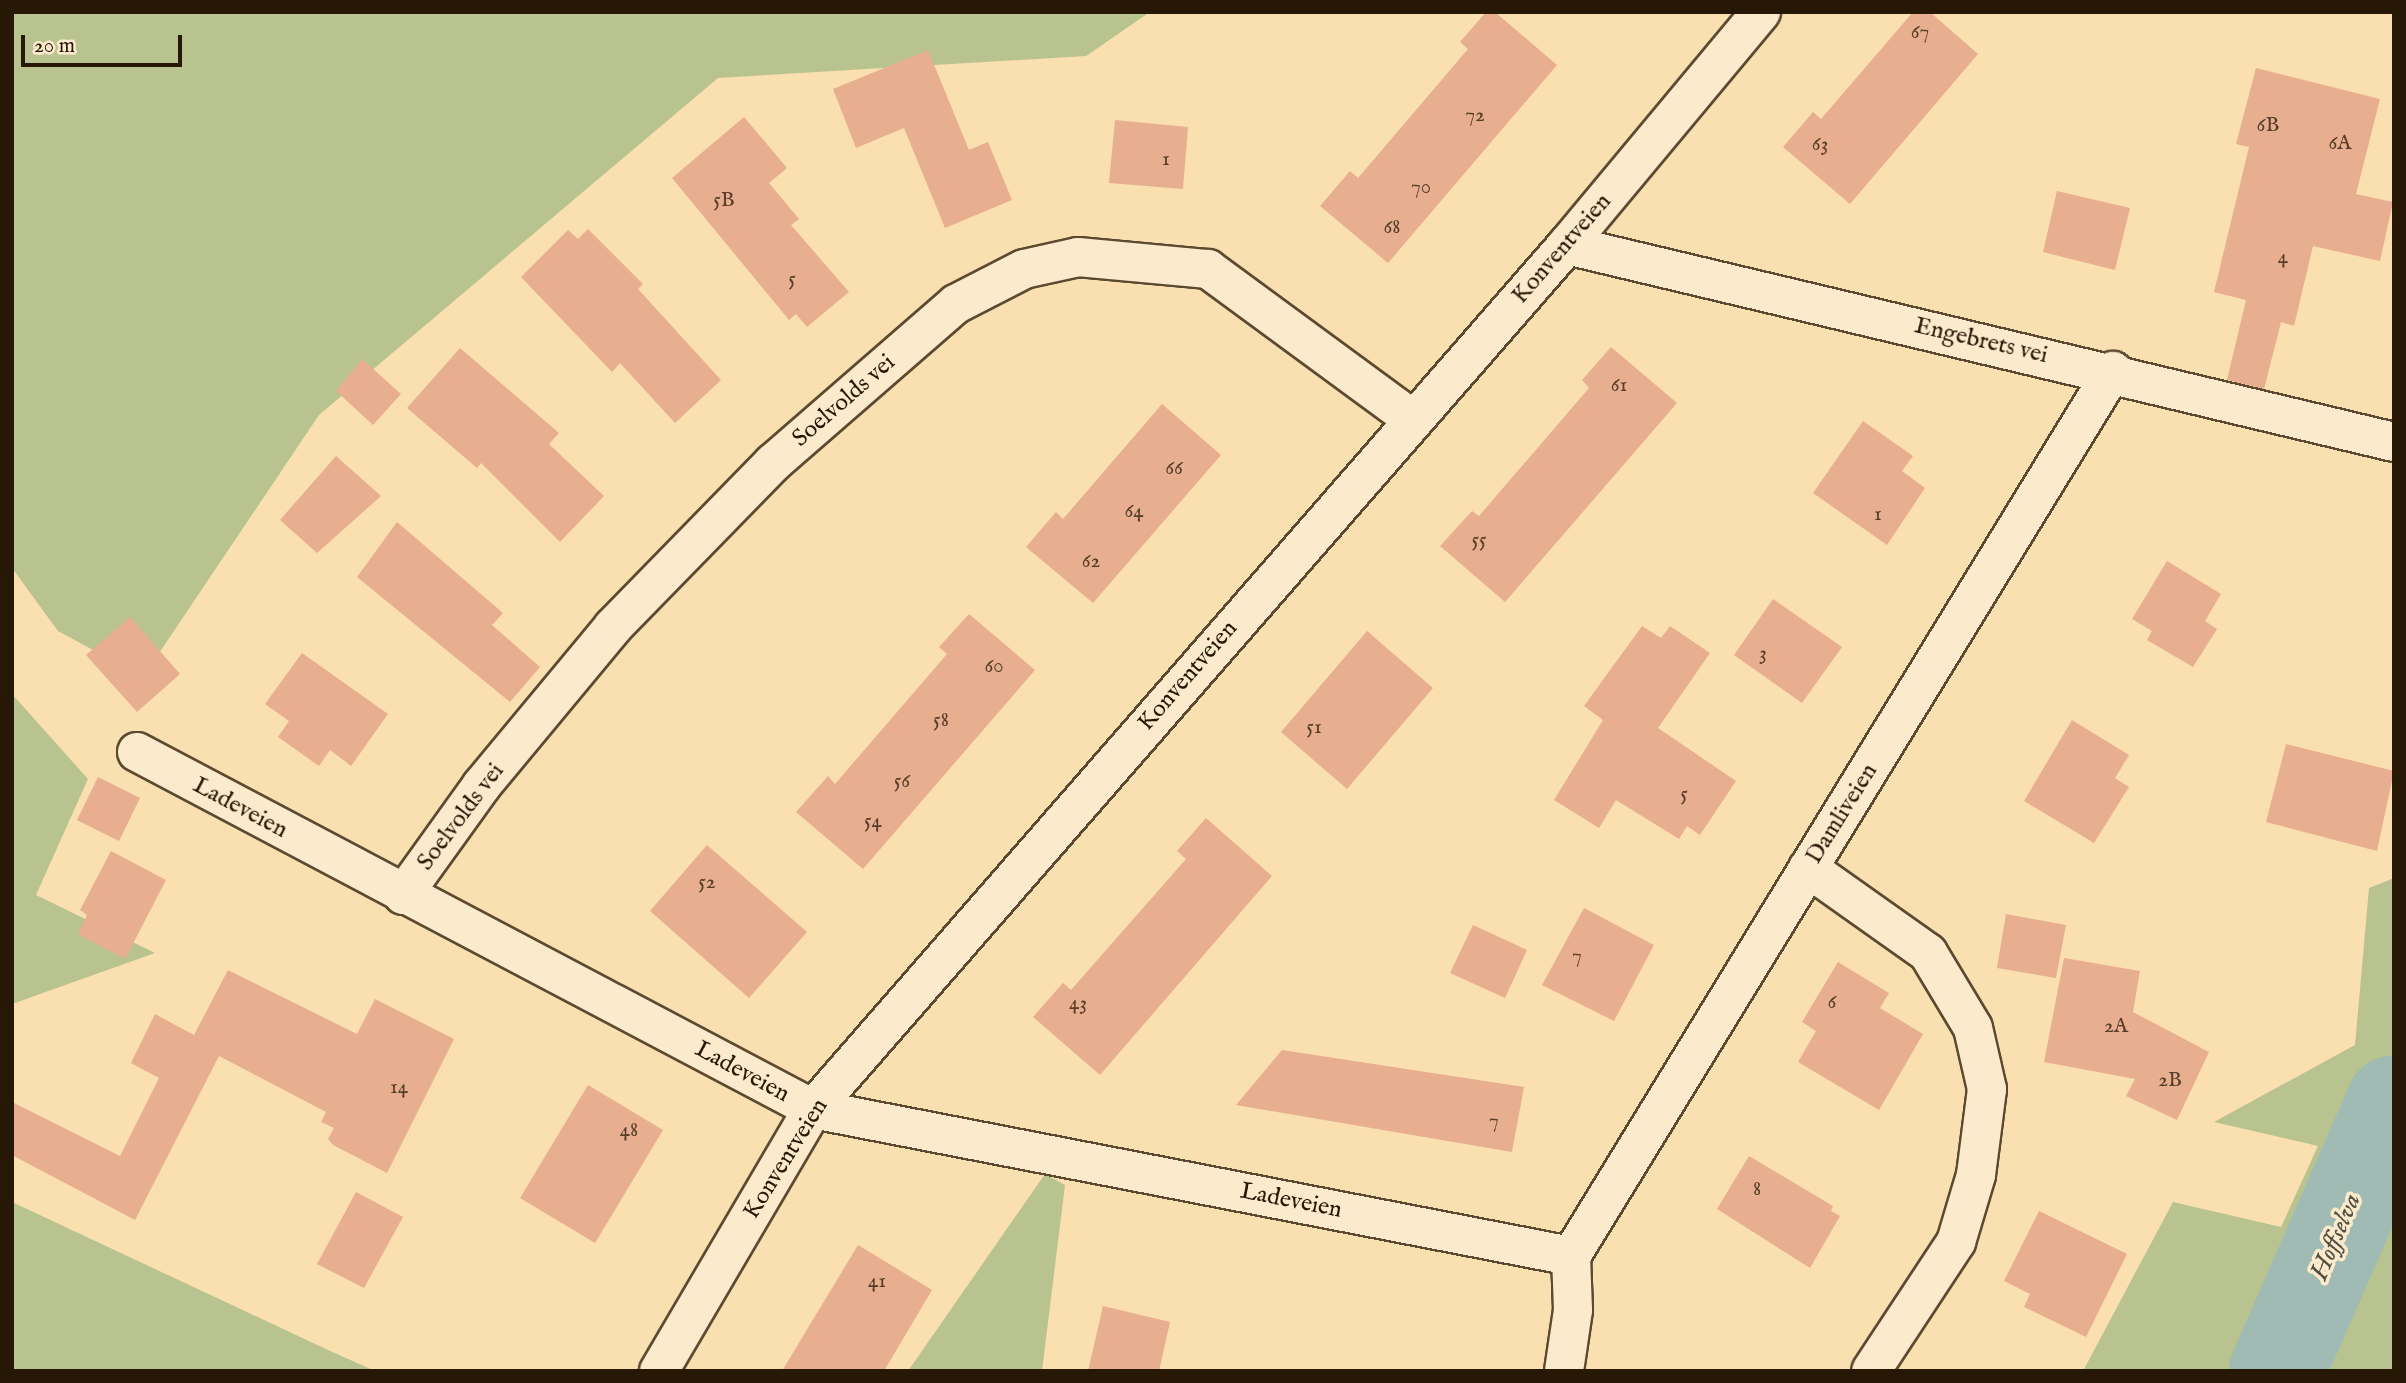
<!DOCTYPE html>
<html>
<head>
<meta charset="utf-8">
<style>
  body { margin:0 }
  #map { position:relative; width:2406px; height:1383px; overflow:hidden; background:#fadfb0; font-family:"IM FELL English",serif }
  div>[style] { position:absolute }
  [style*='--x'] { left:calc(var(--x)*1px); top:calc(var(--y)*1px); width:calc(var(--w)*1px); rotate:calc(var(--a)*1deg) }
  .green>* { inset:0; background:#b9c38f }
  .river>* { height:96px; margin:-48px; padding:0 48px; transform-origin:48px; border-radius:48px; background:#a0bbb3 }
  .building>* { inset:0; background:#e8ae90 }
  .roads { filter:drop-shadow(2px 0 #5c4a30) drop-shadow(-2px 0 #5c4a30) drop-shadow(0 2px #5c4a30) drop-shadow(0 -2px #5c4a30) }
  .minor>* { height:38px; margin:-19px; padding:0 19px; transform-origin:19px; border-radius:19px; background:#fceacc }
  span { translate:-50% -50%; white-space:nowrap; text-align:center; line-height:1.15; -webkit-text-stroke:7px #fceacc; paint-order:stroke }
  .number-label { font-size:21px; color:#573e28 }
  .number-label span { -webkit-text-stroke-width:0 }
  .street-label { font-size:24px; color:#271806 }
  .water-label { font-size:26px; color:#515143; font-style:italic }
  .frame { position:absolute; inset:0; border:14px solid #271806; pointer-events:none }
  .scale { position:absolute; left:21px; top:35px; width:161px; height:32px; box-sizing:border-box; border:4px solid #271806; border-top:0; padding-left:9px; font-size:21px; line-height:24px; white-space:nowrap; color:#271806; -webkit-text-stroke:5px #fceacc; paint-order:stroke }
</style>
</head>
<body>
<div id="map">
  <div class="green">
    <div style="clip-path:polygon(12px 12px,1150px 12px,1086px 56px,718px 78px,319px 415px,143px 677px,58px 631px,12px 568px)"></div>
    <div style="clip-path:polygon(12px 694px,88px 779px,36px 895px,155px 953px,12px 1004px)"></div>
    <div style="clip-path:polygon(2394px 878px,2394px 1371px,2083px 1371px,2173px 1202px,2281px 1227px,2318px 1146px,2214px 1122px,2355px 1045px,2369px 888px)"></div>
    <div style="clip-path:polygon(1045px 1174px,1065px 1185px,1042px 1371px,908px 1371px)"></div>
    <div style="clip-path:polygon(12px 1202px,328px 1350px,375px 1371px,12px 1371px)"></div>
  </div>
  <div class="river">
    <div style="--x:2277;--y:1371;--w:292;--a:-66.4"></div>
  </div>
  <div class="building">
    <div style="clip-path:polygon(1486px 12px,1495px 12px,1557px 65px,1388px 263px,1320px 206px,1350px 171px,1358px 178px,1468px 49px,1460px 42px)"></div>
    <div style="clip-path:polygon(1913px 12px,1930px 12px,1978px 54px,1850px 204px,1783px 147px,1813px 112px,1821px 119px)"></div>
    <div style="clip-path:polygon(928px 50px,969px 150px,988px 142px,1012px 200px,945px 228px,904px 128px,856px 148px,833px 89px)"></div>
    <div style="clip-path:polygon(2256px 68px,2380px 99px,2356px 194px,2393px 202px,2380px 261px,2313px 246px,2294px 326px,2281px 322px,2264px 389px,2227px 380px,2246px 300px,2214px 292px,2249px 147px,2236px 144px)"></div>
    <div style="clip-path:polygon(744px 117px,787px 168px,769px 183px,799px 219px,791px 225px,849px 292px,807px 327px,796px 314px,789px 320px,672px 178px)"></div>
    <div style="clip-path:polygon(1115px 120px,1188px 127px,1183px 189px,1109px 183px)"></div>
    <div style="clip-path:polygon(2057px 191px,2130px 208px,2115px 270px,2043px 252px)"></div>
    <div style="clip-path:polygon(588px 229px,643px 284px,638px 289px,721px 380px,675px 423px,620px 363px,612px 372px,521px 277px,568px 230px,578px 239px)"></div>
    <div style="clip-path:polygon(1611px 347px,1677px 403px,1505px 602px,1440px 546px,1472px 511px,1479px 516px,1589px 388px,1582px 380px)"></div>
    <div style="clip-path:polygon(460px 348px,559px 433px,549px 444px,604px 496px,560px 542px,481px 463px,477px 468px,407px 408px)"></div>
    <div style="clip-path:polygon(362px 359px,401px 394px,373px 425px,336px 391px)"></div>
    <div style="clip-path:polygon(1162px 404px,1221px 455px,1093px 603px,1026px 547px,1056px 512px,1063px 519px)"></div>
    <div style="clip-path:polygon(1863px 421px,1913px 456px,1902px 471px,1925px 488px,1887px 545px,1813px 493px)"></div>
    <div style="clip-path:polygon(336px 456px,381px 496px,317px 553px,280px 520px)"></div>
    <div style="clip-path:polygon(397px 522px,503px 613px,492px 625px,540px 667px,510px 702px,357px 577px)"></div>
    <div style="clip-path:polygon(2167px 561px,2221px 594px,2205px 621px,2217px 629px,2193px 667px,2147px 640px,2152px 631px,2132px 619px)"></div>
    <div style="clip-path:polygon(1773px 599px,1842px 647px,1802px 703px,1734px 655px)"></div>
    <div style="clip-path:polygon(969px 614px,1035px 670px,863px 869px,796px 812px,828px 776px,835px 784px,947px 654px,939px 647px)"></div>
    <div style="clip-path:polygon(130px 617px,180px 674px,137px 712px,86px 655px)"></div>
    <div style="clip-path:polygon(1642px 626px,1661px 638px,1670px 626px,1710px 653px,1658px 728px,1736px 781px,1700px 835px,1687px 826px,1679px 839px,1616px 800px,1599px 828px,1554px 800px,1603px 720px,1584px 706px)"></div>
    <div style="clip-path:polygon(1367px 631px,1433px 688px,1347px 789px,1281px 732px)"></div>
    <div style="clip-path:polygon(302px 653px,388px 714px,351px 766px,330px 750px,319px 766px,278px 737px,289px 721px,265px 704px)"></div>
    <div style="clip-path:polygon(2072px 720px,2129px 755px,2115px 778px,2129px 787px,2094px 843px,2024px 801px)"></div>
    <div style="clip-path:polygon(2286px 744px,2394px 771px,2377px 851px,2266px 822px)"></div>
    <div style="clip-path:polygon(98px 777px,140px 798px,119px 841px,77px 820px)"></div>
    <div style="clip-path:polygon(1206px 818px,1272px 876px,1100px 1075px,1033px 1017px,1063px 983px,1071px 990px,1186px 859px,1177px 851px)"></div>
    <div style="clip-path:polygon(707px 845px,807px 932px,749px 998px,650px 911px)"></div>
    <div style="clip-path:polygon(111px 851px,166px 880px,125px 959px,78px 934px,87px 915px,80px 910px)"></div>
    <div style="clip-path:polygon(1584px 908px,1654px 945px,1614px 1021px,1542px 985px)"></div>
    <div style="clip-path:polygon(2006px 914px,2066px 925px,2056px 978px,1997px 968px)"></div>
    <div style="clip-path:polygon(1473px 925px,1527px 950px,1505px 998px,1450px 973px)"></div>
    <div style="clip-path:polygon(2064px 958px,2140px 971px,2133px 1012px,2209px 1052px,2177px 1120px,2126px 1096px,2135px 1079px,2044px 1062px)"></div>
    <div style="clip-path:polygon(1838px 962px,1889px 993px,1880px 1008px,1923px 1034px,1879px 1110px,1798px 1062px,1816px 1031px,1802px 1022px)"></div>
    <div style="clip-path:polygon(228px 970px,357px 1034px,375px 999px,454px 1039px,387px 1173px,333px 1145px,328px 1139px,334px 1128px,321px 1122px,326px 1112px,219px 1056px,135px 1220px,12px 1155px,12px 1102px,120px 1156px,159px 1078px,131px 1063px,155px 1014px,194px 1035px)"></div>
    <div style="clip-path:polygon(1282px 1050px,1524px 1087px,1512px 1152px,1236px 1105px)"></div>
    <div style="clip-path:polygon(588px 1085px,663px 1130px,595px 1243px,520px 1198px)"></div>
    <div style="clip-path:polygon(1749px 1156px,1833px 1206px,1831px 1211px,1840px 1216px,1810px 1268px,1717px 1209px)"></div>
    <div style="clip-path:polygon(356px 1192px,403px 1217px,364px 1288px,317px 1264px)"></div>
    <div style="clip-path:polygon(2039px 1211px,2127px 1254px,2086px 1337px,2024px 1307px,2030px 1294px,2004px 1281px)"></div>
    <div style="clip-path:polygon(858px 1245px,932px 1290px,884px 1371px,782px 1371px)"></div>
    <div style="clip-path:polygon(1103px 1306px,1170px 1322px,1159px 1371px,1088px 1371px)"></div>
  </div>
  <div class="roads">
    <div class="minor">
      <div style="--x:1567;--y:245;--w:850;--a:13.4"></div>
      <div style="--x:137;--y:752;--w:764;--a:27.84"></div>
      <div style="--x:813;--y:1109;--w:772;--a:10.98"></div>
      <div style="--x:1808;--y:868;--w:147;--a:35.3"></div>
      <div style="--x:1928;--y:953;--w:87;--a:59"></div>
      <div style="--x:1973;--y:1028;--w:63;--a:77.1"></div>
      <div style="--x:1987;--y:1089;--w:87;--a:97.3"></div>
      <div style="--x:1976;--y:1175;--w:70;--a:106.6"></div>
      <div style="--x:1956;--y:1242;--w:154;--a:123.4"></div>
      <div style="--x:403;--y:895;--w:135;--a:-54.3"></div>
      <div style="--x:482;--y:785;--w:205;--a:-50.3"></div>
      <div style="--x:613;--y:627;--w:229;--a:-45.7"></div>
      <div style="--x:773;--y:463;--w:242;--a:-41"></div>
      <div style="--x:956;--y:304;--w:76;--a:-27.2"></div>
      <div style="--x:1024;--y:269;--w:55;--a:-12.5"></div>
      <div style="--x:1078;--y:257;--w:131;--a:5.3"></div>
      <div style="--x:1208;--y:269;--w:253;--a:36.3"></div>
      <div style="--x:1571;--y:1256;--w:1038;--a:-58.52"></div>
      <div style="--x:659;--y:1371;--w:304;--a:-59.6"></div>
      <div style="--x:813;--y:1109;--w:1147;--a:-48.89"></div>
      <div style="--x:1567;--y:245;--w:303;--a:-50.2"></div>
      <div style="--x:1564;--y:1371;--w:62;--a:-81.6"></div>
      <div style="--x:1573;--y:1310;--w:54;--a:-92.1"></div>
    </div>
  </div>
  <div class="number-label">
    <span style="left:1920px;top:33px">67</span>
    <span style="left:1475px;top:116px">72</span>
    <span style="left:2268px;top:126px">6B</span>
    <span style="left:2340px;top:144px">6A</span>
    <span style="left:1820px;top:145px">63</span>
    <span style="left:1166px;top:160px">1</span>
    <span style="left:1421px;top:188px">70</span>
    <span style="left:724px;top:201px">5B</span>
    <span style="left:1392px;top:228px">68</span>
    <span style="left:2283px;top:258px">4</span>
    <span style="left:792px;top:280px">5</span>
    <span style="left:1619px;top:386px">61</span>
    <span style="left:1174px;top:469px">66</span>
    <span style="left:1134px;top:512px">64</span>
    <span style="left:1878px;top:515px">1</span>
    <span style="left:1479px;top:541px">55</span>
    <span style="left:1091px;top:562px">62</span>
    <span style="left:1763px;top:654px">3</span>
    <span style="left:994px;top:667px">60</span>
    <span style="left:941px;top:721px">58</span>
    <span style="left:1314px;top:728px">51</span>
    <span style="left:902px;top:782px">56</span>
    <span style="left:1684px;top:795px">5</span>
    <span style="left:873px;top:822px">54</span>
    <span style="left:707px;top:883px">52</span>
    <span style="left:1577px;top:957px">7</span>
    <span style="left:1832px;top:1003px">6</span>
    <span style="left:1078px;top:1004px">43</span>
    <span style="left:2116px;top:1027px">2A</span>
    <span style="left:2170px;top:1081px">2B</span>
    <span style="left:399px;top:1088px">14</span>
    <span style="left:1494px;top:1122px">7</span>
    <span style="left:629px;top:1131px">48</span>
    <span style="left:1757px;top:1190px">8</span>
    <span style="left:877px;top:1282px">41</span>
  </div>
  <div class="street-label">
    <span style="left:1562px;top:249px;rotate:-49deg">Konventveien</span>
    <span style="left:1981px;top:341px;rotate:13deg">Engebrets vei</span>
    <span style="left:844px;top:401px;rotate:-41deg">Soelvolds vei</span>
    <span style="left:1188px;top:676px;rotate:-49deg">Konventveien</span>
    <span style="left:240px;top:808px;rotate:28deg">Ladeveien</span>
    <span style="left:1842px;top:814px;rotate:-58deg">Damliveien</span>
    <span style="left:461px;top:817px;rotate:-53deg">Soelvolds vei</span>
    <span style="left:742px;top:1072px;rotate:28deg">Ladeveien</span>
    <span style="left:786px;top:1159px;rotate:-58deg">Konventveien</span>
    <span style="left:1291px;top:1201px;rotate:11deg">Ladeveien</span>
  </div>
  <div class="water-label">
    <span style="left:2336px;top:1237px;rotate:-67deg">Hoffselva</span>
  </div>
  <div class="frame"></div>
  <div class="scale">20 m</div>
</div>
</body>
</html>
